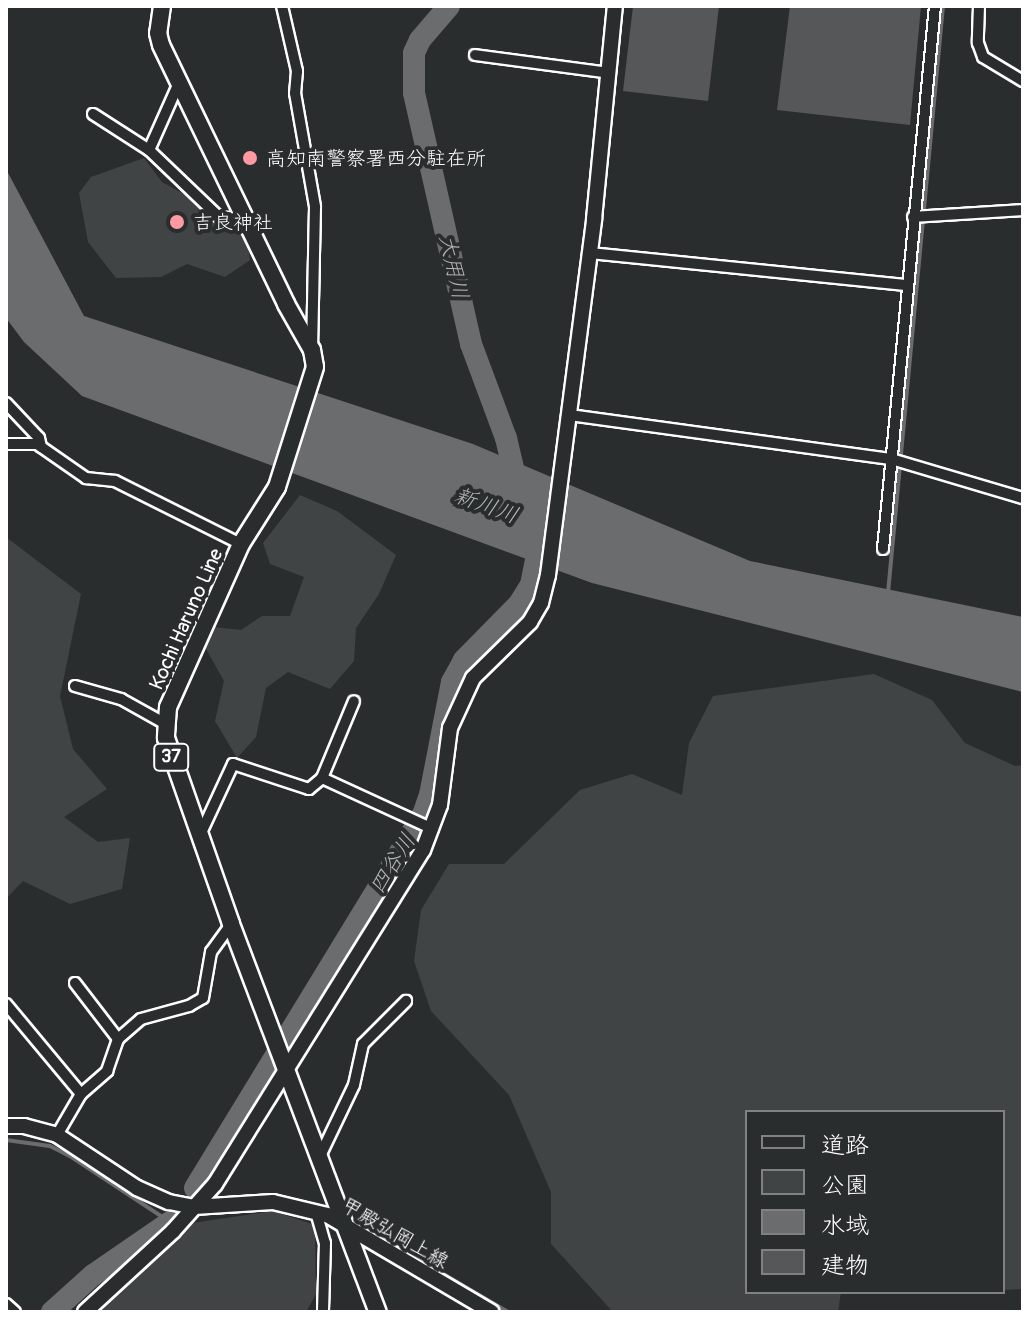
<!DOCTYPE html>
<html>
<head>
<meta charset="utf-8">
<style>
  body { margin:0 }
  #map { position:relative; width:1029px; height:1318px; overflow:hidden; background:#2a2d2e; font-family:Pangolin,"Klee One",sans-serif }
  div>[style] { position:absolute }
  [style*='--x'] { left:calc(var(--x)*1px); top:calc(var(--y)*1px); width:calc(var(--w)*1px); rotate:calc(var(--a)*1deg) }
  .green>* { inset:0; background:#414445 }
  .water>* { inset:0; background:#6a6c6d }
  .stream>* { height:4px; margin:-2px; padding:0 2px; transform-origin:2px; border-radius:2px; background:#6a6c6d }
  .river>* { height:22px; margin:-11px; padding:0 11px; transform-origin:11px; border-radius:11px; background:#6a6c6d }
  .building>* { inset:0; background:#555758 }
  .roads { filter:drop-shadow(2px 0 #fff) drop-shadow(-2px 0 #fff) drop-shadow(0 2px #fff) drop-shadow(0 -2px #fff) }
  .street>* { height:10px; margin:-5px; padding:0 5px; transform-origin:5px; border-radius:5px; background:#2a2d2e }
  .secondary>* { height:14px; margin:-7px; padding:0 7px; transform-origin:7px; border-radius:7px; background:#2a2d2e }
  .primary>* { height:16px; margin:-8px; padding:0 8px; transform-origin:8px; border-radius:8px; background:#2a2d2e }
  .dots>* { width:22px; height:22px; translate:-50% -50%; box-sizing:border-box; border:4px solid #2a2d2e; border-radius:50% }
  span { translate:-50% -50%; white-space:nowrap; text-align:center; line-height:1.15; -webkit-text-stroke:8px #2a2d2e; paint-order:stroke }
  .shield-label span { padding:2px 6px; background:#2a2d2e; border:2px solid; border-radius:6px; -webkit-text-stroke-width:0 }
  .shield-label { font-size:18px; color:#fff; font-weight:700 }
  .poi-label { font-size:20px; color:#fff }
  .left { translate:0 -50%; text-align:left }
  .street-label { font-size:20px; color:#fff }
  .water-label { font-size:22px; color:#b4b6b6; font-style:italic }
  .frame { position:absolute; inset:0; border:8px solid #fff; pointer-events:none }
  .legend { position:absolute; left:745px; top:1110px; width:260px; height:184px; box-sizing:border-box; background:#2a2d2e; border:2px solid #7f8182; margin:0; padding:10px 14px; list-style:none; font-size:24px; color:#fff }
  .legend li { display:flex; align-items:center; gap:16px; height:40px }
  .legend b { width:40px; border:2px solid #7f8182 }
</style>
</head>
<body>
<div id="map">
  <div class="green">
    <div style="clip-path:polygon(144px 158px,162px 182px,191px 198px,220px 225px,246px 235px,250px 260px,225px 277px,187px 264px,161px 277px,116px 278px,88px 242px,79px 193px,91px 177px)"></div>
    <div style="clip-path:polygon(300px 495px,337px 511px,396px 555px,379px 594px,356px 628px,354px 661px,330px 689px,288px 672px,266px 688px,256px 737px,237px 758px,215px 721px,224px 681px,205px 647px,213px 627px,241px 630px,262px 616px,290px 616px,304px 577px,270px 564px,263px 543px)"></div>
    <div style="clip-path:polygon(6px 537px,81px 594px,60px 696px,73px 749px,107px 789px,64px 817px,98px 842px,130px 838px,122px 889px,70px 904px,23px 881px,6px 899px)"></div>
    <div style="clip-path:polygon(874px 674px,932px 700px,965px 743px,1015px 766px,1023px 765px,1023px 1289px,1003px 1290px,1003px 1112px,747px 1112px,747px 1292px,841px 1292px,838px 1312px,613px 1312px,551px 1244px,551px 1192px,509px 1095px,431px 1011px,414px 961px,421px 910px,449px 864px,504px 864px,580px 790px,632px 774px,682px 795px,689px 743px,713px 696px)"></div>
    <div style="clip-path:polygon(273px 1211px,315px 1225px,316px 1294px,306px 1312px,101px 1312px,159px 1246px,192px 1223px)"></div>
  </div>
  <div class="water">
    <div style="clip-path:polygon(6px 169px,84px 316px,473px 444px,750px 561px,1023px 617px,1023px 692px,592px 583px,82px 396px,24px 342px,6px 318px)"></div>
  </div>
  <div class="stream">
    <div style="--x:888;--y:593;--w:590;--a:-84.65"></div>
    <div style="--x:6;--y:1140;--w:44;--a:7.8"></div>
    <div style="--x:50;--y:1146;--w:22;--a:27"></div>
    <div style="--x:70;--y:1156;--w:120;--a:33.4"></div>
    <div style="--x:362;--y:1226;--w:169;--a:30.5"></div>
  </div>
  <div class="river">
    <div style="--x:449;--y:6;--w:45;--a:130.5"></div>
    <div style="--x:420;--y:40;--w:14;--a:115"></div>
    <div style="--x:414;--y:53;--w:40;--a:90"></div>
    <div style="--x:414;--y:93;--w:257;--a:77.2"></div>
    <div style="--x:471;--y:344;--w:100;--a:69.6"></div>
    <div style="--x:506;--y:438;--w:52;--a:76.8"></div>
    <div style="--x:195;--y:1188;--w:437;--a:-58.6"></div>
    <div style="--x:423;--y:815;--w:21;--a:-71"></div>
    <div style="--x:430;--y:795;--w:115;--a:-79"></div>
    <div style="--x:452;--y:682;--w:25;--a:-61"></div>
    <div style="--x:464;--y:660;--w:78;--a:-45.5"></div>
    <div style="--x:519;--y:604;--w:22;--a:-58"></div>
    <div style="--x:531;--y:585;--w:51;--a:-78.7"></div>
    <div style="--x:52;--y:1312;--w:55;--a:-42.1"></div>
    <div style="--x:93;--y:1275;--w:93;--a:-34.5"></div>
  </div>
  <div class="building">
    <div style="clip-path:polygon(633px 6px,719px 6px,708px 101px,623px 91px)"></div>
    <div style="clip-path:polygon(790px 6px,921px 6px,910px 125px,777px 110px)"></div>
    <div style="clip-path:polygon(183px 218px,183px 229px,171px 229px,170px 219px)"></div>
  </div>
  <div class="roads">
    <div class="street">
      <div style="--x:282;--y:6;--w:67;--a:77"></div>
      <div style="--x:297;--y:71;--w:22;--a:95"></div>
      <div style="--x:295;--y:93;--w:116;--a:80"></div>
      <div style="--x:315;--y:207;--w:141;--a:91.2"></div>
      <div style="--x:979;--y:6;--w:37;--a:92"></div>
      <div style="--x:978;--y:43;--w:15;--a:70"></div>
      <div style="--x:983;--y:57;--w:47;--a:31"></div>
      <div style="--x:475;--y:55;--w:136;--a:7.6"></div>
      <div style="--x:178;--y:85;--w:71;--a:114"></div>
      <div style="--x:149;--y:150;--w:97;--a:43.7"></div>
      <div style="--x:219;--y:217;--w:27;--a:6"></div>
      <div style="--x:93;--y:114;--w:67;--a:32.7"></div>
      <div style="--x:913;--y:217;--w:110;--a:-3.6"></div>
      <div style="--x:590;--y:253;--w:317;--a:5.8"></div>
      <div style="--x:6;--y:403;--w:48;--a:46.7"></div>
      <div style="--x:39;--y:438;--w:9;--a:77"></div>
      <div style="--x:569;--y:415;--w:325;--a:7.8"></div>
      <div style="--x:891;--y:459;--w:138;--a:16.5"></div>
      <div style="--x:6;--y:444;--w:31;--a:0"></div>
      <div style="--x:37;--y:444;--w:60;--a:34.8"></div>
      <div style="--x:86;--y:478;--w:29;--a:6"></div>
      <div style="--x:115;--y:481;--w:141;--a:26.6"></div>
      <div style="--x:883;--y:549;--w:545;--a:-84.53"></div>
      <div style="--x:75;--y:686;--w:48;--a:15.8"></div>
      <div style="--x:121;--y:699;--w:51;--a:29.1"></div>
      <div style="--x:322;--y:778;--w:83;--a:-67.4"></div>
      <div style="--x:201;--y:833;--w:76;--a:-65.1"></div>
      <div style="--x:233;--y:764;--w:80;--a:18.2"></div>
      <div style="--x:309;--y:789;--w:17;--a:-40"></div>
      <div style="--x:322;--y:778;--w:122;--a:24.7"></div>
      <div style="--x:75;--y:983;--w:71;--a:52.5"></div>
      <div style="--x:6;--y:1004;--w:117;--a:50.2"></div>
      <div style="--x:57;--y:1135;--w:48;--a:-59.7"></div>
      <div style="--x:81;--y:1094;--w:35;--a:-41"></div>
      <div style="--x:107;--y:1071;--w:34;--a:-71"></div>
      <div style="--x:118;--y:1039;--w:30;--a:-41"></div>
      <div style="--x:141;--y:1019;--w:50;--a:-15.2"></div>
      <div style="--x:189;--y:1006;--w:16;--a:-30"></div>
      <div style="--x:203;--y:998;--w:47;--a:-80.1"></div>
      <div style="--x:211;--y:952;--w:34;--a:-54"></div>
      <div style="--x:321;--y:1154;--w:76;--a:-64.4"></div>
      <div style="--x:354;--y:1085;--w:42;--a:-77.6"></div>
      <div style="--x:363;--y:1044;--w:61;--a:-45"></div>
      <div style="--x:316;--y:1212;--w:32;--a:74"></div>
      <div style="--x:325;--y:1243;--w:69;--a:91.7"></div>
      <div style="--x:6;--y:1304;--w:12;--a:42"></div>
    </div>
    <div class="secondary">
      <div style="--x:6;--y:1126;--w:18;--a:0"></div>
      <div style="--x:24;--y:1126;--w:34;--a:15"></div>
      <div style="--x:57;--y:1135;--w:96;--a:33.5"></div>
      <div style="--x:137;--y:1188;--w:35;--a:24"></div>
      <div style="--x:169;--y:1202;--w:25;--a:11"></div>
      <div style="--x:194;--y:1207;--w:79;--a:-3.6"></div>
      <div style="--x:273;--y:1202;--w:56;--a:13.5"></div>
      <div style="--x:327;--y:1215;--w:191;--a:30.5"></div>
      <div style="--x:85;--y:1312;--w:120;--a:-42.6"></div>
      <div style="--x:173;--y:1231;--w:63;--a:-48.2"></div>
      <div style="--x:215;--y:1184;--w:393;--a:-58.1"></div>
      <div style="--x:423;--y:850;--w:48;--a:-69.3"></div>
      <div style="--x:440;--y:805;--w:78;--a:-82.6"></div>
      <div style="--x:450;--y:728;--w:55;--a:-65.3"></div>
      <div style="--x:473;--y:678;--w:80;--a:-44.5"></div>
      <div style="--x:530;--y:622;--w:22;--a:-60"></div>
      <div style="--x:541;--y:603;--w:29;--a:-76"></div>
      <div style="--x:548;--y:575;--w:359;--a:-82.6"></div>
      <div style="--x:594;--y:219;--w:214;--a:-84.4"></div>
    </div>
    <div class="primary">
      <div style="--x:162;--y:6;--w:27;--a:98"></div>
      <div style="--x:158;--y:33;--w:12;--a:76"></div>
      <div style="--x:161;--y:45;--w:288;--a:64.2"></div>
      <div style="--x:286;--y:304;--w:53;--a:60.5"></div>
      <div style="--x:312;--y:350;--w:17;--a:80"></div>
      <div style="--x:315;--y:367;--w:126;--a:107.6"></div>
      <div style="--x:277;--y:487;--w:67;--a:122.3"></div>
      <div style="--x:241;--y:544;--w:179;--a:114.1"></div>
      <div style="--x:168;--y:707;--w:31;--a:94"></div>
      <div style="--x:166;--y:738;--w:197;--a:70.7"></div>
      <div style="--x:231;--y:924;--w:415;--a:69.3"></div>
    </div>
  </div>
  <div class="dots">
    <div style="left:250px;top:158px;background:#ff9aa2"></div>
    <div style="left:177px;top:222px;background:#ff9aa2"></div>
  </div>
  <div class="shield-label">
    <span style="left:171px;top:757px">37</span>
  </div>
  <div class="poi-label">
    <span class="left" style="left:266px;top:158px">高知南警察署西分駐在所</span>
    <span class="left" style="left:193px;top:222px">吉良神社</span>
  </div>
  <div class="street-label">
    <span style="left:186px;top:619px;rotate:-66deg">Kochi Haruno Line</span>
    <span style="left:395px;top:1233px;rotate:30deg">甲殿弘岡上線</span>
  </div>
  <div class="water-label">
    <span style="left:453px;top:267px;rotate:77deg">大用川</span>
    <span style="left:486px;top:506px;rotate:20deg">新川川</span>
    <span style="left:393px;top:864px;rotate:-58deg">四谷川</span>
  </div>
  <div class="frame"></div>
  <ul class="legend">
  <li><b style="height:10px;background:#2a2d2e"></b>道路</li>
  <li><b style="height:22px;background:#414445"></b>公園</li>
  <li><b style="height:22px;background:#6a6c6d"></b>水域</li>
  <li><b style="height:22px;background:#555758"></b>建物</li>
  </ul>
</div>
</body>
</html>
